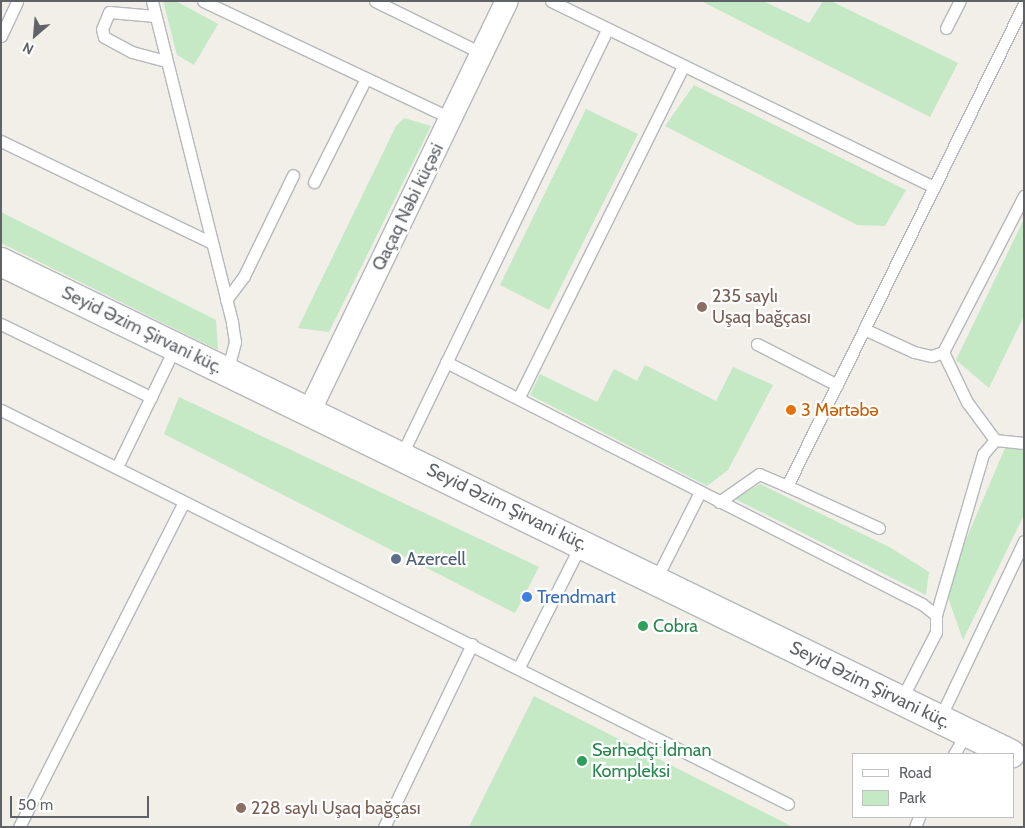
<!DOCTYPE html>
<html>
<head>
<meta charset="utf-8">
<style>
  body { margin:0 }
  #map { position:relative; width:1025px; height:828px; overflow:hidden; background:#f1efe8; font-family:Cabin,sans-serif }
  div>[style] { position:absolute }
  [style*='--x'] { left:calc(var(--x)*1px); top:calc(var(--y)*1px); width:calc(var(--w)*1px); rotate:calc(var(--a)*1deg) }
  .green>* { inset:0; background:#c5e8c5 }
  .roads { filter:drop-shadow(1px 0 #b5b8bc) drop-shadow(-1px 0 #b5b8bc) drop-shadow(0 1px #b5b8bc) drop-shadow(0 -1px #b5b8bc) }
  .service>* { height:11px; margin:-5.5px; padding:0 5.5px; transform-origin:5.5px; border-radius:5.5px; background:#fff }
  .minor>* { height:22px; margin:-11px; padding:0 11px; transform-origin:11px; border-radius:11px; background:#fff }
  .secondary>* { height:28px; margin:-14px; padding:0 14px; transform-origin:14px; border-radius:14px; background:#fff }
  .dots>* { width:14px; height:14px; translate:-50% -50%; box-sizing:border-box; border:2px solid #fff; border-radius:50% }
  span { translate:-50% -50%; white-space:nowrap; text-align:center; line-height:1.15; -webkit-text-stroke:4.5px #fff; paint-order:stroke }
  .street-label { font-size:18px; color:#5f6368 }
  .education-label { font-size:18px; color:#785e54 }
  .left { translate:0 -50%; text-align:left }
  .food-label { font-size:18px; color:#c56008 }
  .service-label { font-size:18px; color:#4e5e75 }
  .shop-label { font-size:18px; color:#366cbe }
  .leisure-label { font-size:18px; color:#27864d }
  .frame { position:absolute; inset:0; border:2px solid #5f6368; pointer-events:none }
  .legend { position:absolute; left:852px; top:753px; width:162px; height:65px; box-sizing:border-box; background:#fff; border:1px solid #bfc1c3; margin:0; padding:6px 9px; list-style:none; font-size:15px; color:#5f6368 }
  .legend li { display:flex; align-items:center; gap:10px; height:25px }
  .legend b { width:25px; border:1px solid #bfc1c3 }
  .north { position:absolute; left:10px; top:10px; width:50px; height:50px; -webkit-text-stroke:4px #fff; paint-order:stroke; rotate:207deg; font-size:14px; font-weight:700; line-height:20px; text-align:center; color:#5f6368 }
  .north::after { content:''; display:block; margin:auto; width:18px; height:22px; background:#5f6368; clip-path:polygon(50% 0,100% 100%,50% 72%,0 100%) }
  .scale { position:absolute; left:10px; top:796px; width:139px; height:22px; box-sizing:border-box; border:2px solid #5f6368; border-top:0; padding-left:6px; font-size:15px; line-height:18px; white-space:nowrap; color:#5f6368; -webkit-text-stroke:4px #fff; paint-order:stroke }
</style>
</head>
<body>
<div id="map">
  <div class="green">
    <div style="clip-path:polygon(163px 1px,176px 1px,218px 24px,194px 65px,177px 55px)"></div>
    <div style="clip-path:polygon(701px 1px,763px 1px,809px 23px,823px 1px,831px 1px,958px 63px,930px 117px)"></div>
    <div style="clip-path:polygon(694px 85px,906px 190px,885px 226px,857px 225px,665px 126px)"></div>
    <div style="clip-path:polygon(586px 109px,638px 134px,549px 310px,500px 285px)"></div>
    <div style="clip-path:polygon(404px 118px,431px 126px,329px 332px,298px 328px,396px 126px)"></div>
    <div style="clip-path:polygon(1px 212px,216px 320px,218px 350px,1px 243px)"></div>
    <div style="clip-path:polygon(1024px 219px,1024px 316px,989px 388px,956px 360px)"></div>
    <div style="clip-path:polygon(645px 365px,716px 401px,733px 367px,773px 385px,728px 470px,707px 486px,530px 395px,540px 374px,597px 402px,614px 369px,637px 381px)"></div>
    <div style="clip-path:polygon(179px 397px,539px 567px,515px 613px,164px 434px)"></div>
    <div style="clip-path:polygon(1005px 448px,1024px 450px,1024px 515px,963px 640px,945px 589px)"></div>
    <div style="clip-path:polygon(760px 484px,891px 548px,929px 572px,926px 595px,735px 499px)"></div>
    <div style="clip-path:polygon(534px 696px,793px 827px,469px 827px)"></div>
  </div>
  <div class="roads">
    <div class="service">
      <div style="--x:152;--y:1;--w:332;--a:76"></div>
      <div style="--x:232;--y:323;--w:19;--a:81"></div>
      <div style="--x:235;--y:342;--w:30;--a:105"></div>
      <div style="--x:203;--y:1;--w:273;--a:25.3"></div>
      <div style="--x:375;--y:1;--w:118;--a:26.1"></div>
      <div style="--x:551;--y:1;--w:426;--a:25.9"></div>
      <div style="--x:155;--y:16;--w:46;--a:-175"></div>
      <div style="--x:109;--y:12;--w:18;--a:112"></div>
      <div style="--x:102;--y:29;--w:8;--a:76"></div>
      <div style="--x:104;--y:37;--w:32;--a:28"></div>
      <div style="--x:132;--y:52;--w:35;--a:15"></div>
      <div style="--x:946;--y:28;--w:30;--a:-63"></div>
      <div style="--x:1;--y:36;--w:38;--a:-65"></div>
      <div style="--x:1;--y:141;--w:232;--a:25.8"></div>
      <div style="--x:314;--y:182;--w:116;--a:-63.4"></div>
      <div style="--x:226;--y:300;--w:30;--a:-53"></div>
      <div style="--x:244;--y:276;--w:112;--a:-64.1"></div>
      <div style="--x:1;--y:324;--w:167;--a:26"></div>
      <div style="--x:864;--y:329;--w:55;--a:24.7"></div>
      <div style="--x:914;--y:352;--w:18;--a:13"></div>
      <div style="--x:932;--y:356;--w:12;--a:-20"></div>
      <div style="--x:943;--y:352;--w:176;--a:-62.6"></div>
      <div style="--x:757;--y:344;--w:90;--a:27.1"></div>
      <div style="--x:943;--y:352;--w:55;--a:64.4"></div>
      <div style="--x:967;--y:402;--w:47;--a:53.6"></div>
      <div style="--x:446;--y:362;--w:534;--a:26.95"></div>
      <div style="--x:922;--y:604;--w:18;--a:38"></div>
      <div style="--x:936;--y:615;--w:17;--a:90"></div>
      <div style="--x:936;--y:632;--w:76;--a:117.2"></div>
      <div style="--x:519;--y:397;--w:369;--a:-63.6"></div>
      <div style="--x:1;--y:410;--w:880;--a:26.59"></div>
      <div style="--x:401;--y:456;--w:474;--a:-64.2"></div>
      <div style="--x:117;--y:467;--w:133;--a:-64.2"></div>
      <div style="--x:787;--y:486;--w:101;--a:24.5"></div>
      <div style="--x:719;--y:502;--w:49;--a:-35"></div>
      <div style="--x:759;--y:474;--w:30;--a:23"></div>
      <div style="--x:787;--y:486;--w:537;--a:-63.82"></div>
      <div style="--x:656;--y:579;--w:97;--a:-63.2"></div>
      <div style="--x:936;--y:615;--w:168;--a:-73.7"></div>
      <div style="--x:983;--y:454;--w:18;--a:-49"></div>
      <div style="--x:995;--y:440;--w:29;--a:6"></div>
      <div style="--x:519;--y:667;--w:138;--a:-63.2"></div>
      <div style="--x:939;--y:720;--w:198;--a:-64.6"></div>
      <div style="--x:954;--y:754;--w:26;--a:-59"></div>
      <div style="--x:19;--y:827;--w:364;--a:-63.1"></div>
      <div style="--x:384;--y:827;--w:203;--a:-64.3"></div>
      <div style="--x:915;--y:827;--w:11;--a:-68"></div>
    </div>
    <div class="minor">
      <div style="--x:309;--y:412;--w:456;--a:-64.3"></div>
    </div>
    <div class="secondary">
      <div style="--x:1;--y:262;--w:1123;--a:25.97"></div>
    </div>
  </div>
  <div class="dots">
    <div style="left:702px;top:307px;background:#8d6e63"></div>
    <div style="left:791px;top:410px;background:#e8710a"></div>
    <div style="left:396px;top:559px;background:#5c6f8a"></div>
    <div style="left:527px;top:597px;background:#3f7fe0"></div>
    <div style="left:643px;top:626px;background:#2e9e5b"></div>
    <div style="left:582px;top:761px;background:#2e9e5b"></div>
    <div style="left:241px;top:808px;background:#8d6e63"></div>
  </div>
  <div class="street-label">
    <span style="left:408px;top:207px;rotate:-64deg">Qaçaq Nəbi küçəsi</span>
    <span style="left:142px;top:330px;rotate:26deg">Seyid Əzim Şirvani küç.</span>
    <span style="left:507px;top:507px;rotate:26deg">Seyid Əzim Şirvani küç.</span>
    <span style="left:870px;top:685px;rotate:26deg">Seyid Əzim Şirvani küç.</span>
  </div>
  <div class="education-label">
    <span class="left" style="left:712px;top:307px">235 saylı<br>Uşaq bağçası</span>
    <span class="left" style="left:251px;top:808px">228 saylı Uşaq bağçası</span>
  </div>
  <div class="food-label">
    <span class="left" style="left:801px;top:410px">3 Mərtəbə</span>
  </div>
  <div class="service-label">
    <span class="left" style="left:406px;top:559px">Azercell</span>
  </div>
  <div class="shop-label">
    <span class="left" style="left:537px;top:597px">Trendmart</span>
  </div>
  <div class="leisure-label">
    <span class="left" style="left:653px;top:626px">Cobra</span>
    <span class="left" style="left:592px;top:761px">Sərhədçi İdman<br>Kompleksi</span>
  </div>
  <div class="frame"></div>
  <ul class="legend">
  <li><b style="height:6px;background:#fff"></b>Road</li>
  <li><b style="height:14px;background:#c5e8c5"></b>Park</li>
  </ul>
  <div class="north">N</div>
  <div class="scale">50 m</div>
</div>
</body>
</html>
